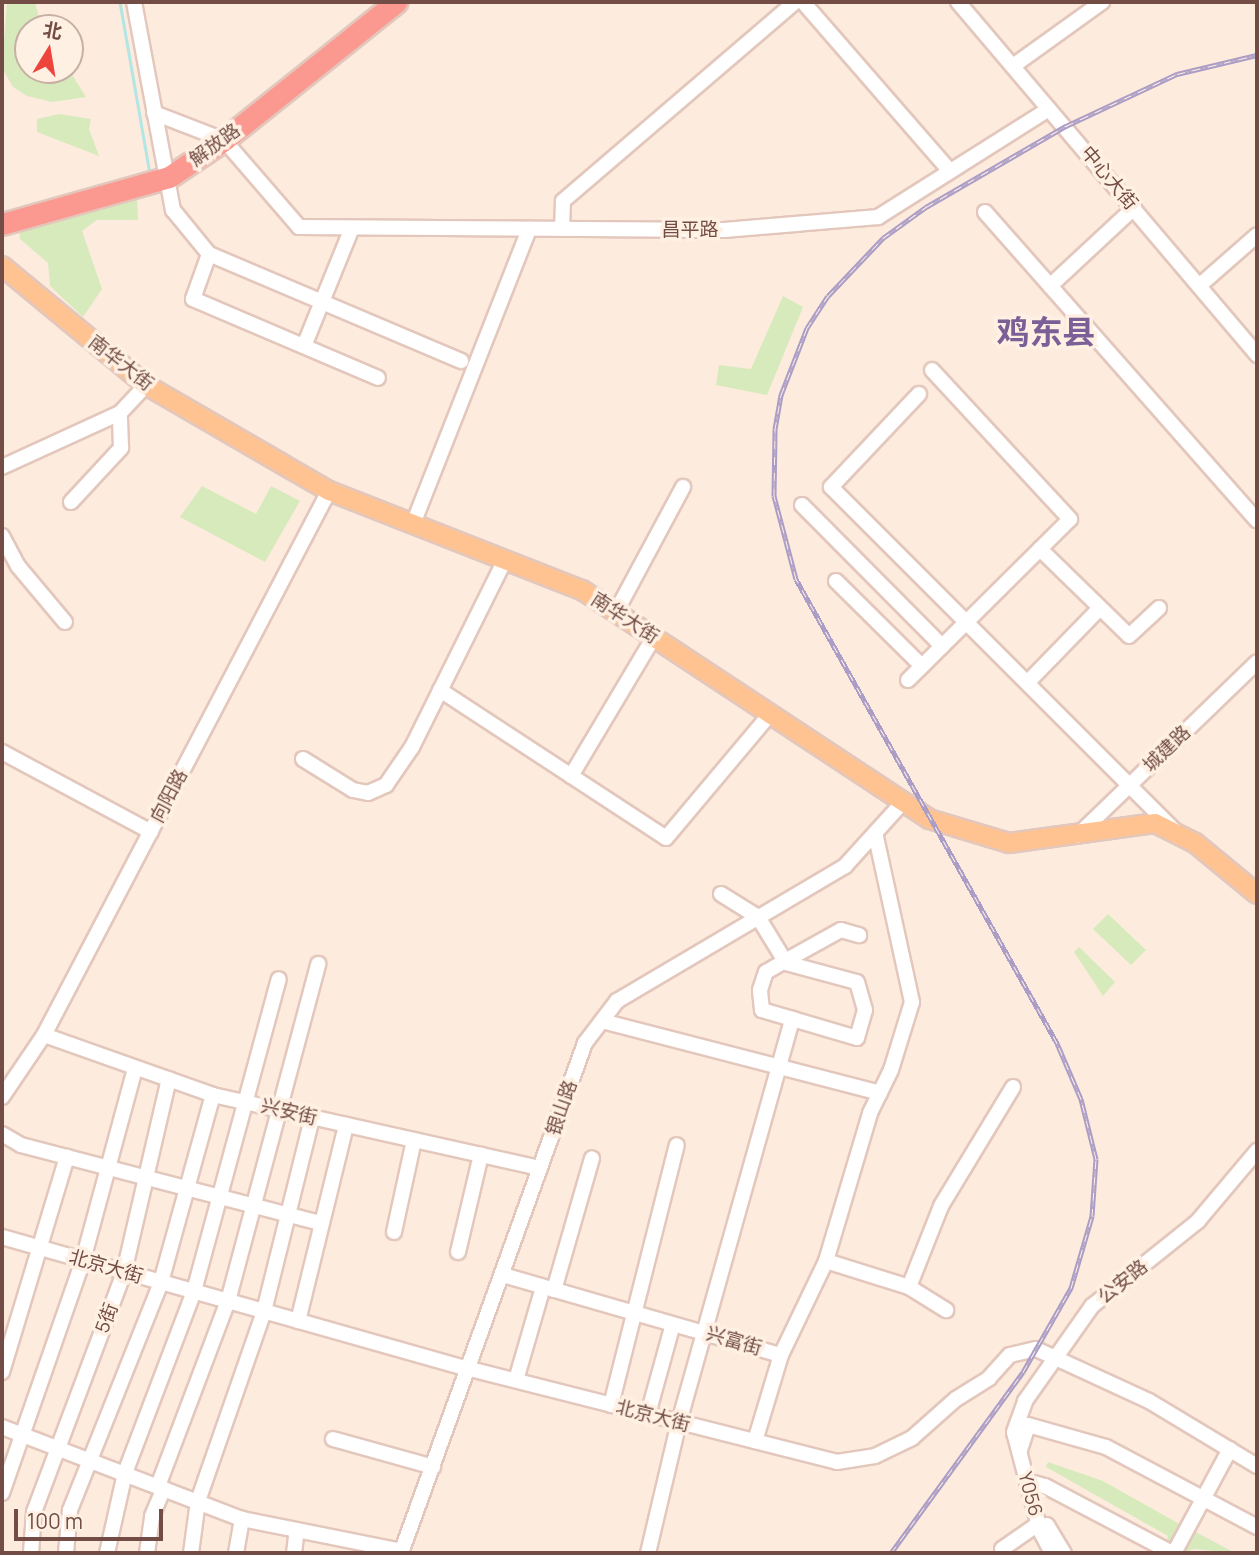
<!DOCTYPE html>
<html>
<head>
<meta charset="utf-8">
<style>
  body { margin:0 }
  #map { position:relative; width:1259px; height:1555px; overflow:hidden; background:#fdebdd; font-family:Manrope,"Noto Sans SC",sans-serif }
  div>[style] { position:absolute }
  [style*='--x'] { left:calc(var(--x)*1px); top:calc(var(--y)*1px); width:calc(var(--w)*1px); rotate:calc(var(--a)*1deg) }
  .green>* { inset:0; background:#d7eabc }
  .stream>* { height:2.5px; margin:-1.25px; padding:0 1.25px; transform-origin:1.25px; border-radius:1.25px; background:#b2e6e5 }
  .roads { filter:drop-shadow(2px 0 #e3c7bc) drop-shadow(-2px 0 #e3c7bc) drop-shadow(0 2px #e3c7bc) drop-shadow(0 -2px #e3c7bc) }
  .minor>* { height:14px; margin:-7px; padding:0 7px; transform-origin:7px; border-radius:7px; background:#fff }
  .major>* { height:18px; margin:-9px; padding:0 9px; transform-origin:9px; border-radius:9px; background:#ffc392 }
  .highway>* { height:21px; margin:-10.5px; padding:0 10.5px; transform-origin:10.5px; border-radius:10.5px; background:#fb9990 }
  .rail>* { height:5px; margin-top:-2.5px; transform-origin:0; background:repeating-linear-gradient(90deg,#fff0e4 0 8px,#ab9dc5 0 16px); box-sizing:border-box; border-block:2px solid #ab9dc5 }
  span { translate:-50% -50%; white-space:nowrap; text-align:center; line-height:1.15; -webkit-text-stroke:7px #fff0e4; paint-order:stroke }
  .street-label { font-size:19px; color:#734d45 }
  .town-label { font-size:33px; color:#7b6097; font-weight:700 }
  .frame { position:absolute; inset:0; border:4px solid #734d45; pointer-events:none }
  .north { position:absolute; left:14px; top:14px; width:70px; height:70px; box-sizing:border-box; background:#fff0e4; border:2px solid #c7afa4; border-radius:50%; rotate:11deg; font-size:19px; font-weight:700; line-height:28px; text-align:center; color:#734d45 }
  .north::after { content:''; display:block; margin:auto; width:24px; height:32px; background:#ed443c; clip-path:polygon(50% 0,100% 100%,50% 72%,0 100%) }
  .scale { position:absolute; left:14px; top:1509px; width:149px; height:32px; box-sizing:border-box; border:4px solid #734d45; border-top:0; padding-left:9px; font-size:21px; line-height:24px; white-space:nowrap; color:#734d45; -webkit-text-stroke:5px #fff0e4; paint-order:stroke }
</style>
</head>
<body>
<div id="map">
  <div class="green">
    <div style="clip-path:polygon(7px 2px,35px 2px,42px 28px,28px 28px,28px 70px,69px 70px,86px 97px,52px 102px,27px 96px,13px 87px,2px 68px)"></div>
    <div style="clip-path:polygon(59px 114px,91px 119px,89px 129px,99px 156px,37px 132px,37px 119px)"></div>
    <div style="clip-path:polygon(137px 196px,138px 220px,97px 220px,82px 231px,102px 289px,83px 317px,50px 286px,48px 263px,20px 239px,18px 220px)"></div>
    <div style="clip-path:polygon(783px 296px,803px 307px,767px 395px,716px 385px,719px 365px,751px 369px)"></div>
    <div style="clip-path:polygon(202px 486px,256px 514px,271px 486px,300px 501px,265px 562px,180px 517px)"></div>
    <div style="clip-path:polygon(1108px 914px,1146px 950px,1131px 965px,1093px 929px)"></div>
    <div style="clip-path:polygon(1079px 947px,1115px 982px,1103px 996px,1074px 952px)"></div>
    <div style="clip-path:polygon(1048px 1462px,1103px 1481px,1183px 1526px,1171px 1545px,1165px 1545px,1168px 1536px,1046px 1467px)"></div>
    <div style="clip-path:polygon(1192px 1530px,1235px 1553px,1194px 1549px,1183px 1553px)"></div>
  </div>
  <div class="stream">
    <div style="--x:120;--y:2;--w:169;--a:80.1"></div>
  </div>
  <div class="roads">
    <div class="minor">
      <div style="--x:134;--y:2;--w:212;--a:79.4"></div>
      <div style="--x:173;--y:210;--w:57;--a:50.7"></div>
      <div style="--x:209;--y:254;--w:274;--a:23"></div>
      <div style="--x:803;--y:2;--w:223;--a:49"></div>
      <div style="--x:958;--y:2;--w:463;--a:49.7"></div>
      <div style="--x:1013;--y:66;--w:110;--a:-35.7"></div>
      <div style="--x:154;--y:113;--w:75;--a:21.1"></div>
      <div style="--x:224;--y:140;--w:115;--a:49.2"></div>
      <div style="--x:299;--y:227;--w:425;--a:0.4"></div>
      <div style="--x:724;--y:230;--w:155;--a:-4.8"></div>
      <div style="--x:878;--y:217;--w:202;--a:-32.3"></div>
      <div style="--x:985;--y:212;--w:411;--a:48.6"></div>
      <div style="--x:562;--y:229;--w:28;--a:-88"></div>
      <div style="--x:563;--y:201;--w:306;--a:-40.6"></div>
      <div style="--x:209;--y:254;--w:48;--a:109.6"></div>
      <div style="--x:193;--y:299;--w:201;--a:23.1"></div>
      <div style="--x:1050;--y:286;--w:115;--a:-42.9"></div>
      <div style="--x:1199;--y:286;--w:77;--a:-41.3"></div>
      <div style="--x:304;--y:346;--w:127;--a:-67.9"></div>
      <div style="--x:919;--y:394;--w:128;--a:133.4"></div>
      <div style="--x:831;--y:487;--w:484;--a:45"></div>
      <div style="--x:2;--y:467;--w:130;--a:-24.6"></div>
      <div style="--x:120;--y:413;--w:38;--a:-47"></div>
      <div style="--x:71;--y:502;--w:74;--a:-47.2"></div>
      <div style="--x:121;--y:448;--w:35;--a:-92"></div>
      <div style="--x:802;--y:505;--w:199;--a:45.2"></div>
      <div style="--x:413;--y:524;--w:317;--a:-68.5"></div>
      <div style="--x:2;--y:536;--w:34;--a:62"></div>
      <div style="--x:18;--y:566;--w:73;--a:50"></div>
      <div style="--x:1040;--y:549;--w:124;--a:44.3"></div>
      <div style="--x:1129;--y:636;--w:41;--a:-43"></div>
      <div style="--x:836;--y:581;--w:121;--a:44.7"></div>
      <div style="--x:616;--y:612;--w:142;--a:-61.8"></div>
      <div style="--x:908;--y:680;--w:228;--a:-44.8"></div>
      <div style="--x:1070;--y:519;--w:203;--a:-132.8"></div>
      <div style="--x:1028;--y:682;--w:103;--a:-45.8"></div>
      <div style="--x:440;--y:690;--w:270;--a:33.2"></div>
      <div style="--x:666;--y:838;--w:162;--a:-50"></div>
      <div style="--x:2;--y:752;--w:169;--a:28.2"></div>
      <div style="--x:303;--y:759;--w:59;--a:31.8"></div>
      <div style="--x:353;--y:790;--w:15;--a:11"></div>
      <div style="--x:368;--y:793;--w:20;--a:-24"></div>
      <div style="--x:386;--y:785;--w:46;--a:-55.6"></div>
      <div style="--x:412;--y:747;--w:209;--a:-63.6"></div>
      <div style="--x:571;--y:776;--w:162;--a:-59.2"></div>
      <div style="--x:1077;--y:836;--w:250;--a:-44"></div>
      <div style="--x:721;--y:894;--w:44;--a:31.9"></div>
      <div style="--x:758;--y:917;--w:52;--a:58.5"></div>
      <div style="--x:785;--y:961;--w:2;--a:63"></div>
      <div style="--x:786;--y:963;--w:73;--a:15"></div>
      <div style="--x:857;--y:982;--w:29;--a:74"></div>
      <div style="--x:865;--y:1010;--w:29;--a:106"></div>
      <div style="--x:857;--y:1038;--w:99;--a:-163.6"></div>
      <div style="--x:762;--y:1010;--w:20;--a:-96"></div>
      <div style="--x:760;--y:990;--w:19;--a:-72"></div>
      <div style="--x:766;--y:972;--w:22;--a:-30"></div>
      <div style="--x:785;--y:961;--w:64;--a:-29"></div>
      <div style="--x:841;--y:930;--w:19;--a:16"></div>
      <div style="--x:602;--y:1021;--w:287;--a:14.5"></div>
      <div style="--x:44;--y:1035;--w:179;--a:19.5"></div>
      <div style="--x:213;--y:1095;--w:335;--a:12.6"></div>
      <div style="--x:2;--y:1097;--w:75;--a:-55.9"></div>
      <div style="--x:44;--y:1035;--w:614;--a:-62.35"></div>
      <div style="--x:2;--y:1134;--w:22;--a:30"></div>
      <div style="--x:21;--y:1145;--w:309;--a:14.6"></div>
      <div style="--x:394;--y:1232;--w:94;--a:-77.7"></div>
      <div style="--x:2;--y:1237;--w:486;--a:15.8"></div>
      <div style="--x:470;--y:1369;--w:379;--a:14.2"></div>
      <div style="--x:837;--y:1462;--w:38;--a:-9"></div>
      <div style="--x:875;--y:1456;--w:41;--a:-25.9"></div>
      <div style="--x:912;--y:1438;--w:59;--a:-41.6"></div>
      <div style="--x:956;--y:1399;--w:39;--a:-32"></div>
      <div style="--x:989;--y:1378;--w:31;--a:-48"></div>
      <div style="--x:1010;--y:1355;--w:27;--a:-13"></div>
      <div style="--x:1036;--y:1349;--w:124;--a:24.7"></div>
      <div style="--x:1149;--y:1401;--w:126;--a:31"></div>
      <div style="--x:458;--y:1252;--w:100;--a:-76.7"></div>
      <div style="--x:826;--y:1261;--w:154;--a:-73.4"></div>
      <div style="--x:870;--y:1113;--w:48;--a:-64"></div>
      <div style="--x:891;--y:1070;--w:71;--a:-72.8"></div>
      <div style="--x:912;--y:1002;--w:173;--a:-102.3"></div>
      <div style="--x:503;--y:1275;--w:289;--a:16.1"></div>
      <div style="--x:781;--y:1355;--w:104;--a:-64.4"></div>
      <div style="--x:826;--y:1261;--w:87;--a:17.4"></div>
      <div style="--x:909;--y:1287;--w:44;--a:31.9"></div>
      <div style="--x:909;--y:1287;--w:87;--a:-68.4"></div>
      <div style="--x:941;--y:1206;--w:139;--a:-58.8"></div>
      <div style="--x:554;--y:1290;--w:137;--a:-73.9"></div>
      <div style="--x:298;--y:1321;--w:202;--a:-76.2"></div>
      <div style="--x:2;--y:1372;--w:225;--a:-73.2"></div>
      <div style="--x:516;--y:1380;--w:97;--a:-73.8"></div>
      <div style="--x:611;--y:1405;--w:268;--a:-75.8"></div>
      <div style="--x:648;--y:1414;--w:93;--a:-74.5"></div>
      <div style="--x:2;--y:1427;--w:257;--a:21"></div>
      <div style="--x:242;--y:1519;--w:163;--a:11.3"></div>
      <div style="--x:333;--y:1439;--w:104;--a:15.6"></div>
      <div style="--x:755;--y:1441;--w:90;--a:-73.2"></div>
      <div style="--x:1020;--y:1450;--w:26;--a:-72"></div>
      <div style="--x:1028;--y:1425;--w:81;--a:15.8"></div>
      <div style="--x:1106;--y:1447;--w:171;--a:27.9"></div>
      <div style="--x:1027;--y:1481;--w:19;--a:16"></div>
      <div style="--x:1045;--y:1486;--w:144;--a:27.8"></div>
      <div style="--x:158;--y:1486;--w:198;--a:-69.3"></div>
      <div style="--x:228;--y:1301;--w:349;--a:-75"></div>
      <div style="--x:2;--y:1493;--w:247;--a:-70.8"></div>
      <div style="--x:83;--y:1260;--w:198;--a:-74.8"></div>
      <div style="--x:1047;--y:1525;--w:33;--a:59"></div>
      <div style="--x:1002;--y:1549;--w:44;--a:-34.8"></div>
      <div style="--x:31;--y:1553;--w:41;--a:-85.8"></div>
      <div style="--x:34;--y:1512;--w:256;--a:-69.4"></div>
      <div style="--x:124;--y:1272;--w:198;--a:-76.9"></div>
      <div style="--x:66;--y:1553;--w:43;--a:-84.7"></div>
      <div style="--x:70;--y:1510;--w:245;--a:-68.2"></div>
      <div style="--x:161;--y:1282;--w:194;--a:-74.5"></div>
      <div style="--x:107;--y:1553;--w:82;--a:-77.3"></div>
      <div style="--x:125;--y:1473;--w:195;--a:-69.2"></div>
      <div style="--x:194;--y:1291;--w:323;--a:-74.8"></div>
      <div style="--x:147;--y:1553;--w:37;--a:-82"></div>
      <div style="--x:152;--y:1516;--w:30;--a:-67"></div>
      <div style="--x:191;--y:1553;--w:52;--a:-82.3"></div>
      <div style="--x:198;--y:1501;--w:201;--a:-70.8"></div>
      <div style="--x:264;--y:1311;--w:199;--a:-76"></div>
      <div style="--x:236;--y:1553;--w:35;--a:-80"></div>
      <div style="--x:294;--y:1553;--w:23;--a:-83"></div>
      <div style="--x:401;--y:1553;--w:542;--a:-70.16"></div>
      <div style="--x:585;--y:1043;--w:53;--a:-52.7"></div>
      <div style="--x:617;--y:1001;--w:265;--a:-30.6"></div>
      <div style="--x:845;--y:866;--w:86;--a:-47.8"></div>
      <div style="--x:648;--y:1553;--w:135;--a:-76.7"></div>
      <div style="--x:679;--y:1422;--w:419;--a:-74.3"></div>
      <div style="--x:1052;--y:1553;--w:26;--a:-118"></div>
      <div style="--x:1040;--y:1530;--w:101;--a:-104.9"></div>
      <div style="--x:1014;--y:1432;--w:33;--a:-70"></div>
      <div style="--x:1025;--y:1401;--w:116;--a:-54.8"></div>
      <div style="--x:1092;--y:1306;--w:136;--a:-38.7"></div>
      <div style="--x:1198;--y:1221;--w:92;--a:-49.9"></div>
      <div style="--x:1174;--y:1553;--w:118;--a:-61.7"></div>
    </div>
    <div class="major">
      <div style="--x:2;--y:266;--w:187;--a:39.6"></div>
      <div style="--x:146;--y:385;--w:211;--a:30.1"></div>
      <div style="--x:329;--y:491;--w:272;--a:21.4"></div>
      <div style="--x:582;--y:590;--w:416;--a:33.4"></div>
      <div style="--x:929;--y:819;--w:84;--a:16.7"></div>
      <div style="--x:1009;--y:843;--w:147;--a:-7.8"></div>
      <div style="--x:1155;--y:823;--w:45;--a:26.6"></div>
      <div style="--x:1195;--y:843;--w:80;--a:39.4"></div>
    </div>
    <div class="highway">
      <div style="--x:2;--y:224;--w:173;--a:-15.7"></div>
      <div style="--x:169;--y:177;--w:66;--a:-33.9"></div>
      <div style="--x:224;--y:140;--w:221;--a:-38.7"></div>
    </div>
  </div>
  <div class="rail">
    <div style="--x:891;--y:1553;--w:224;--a:-53.9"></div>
    <div style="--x:1023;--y:1372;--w:97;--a:-60.3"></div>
    <div style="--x:1071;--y:1288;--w:75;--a:-73.7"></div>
    <div style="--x:1092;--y:1216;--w:57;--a:-86"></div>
    <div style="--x:1096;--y:1159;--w:62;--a:-104"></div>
    <div style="--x:1081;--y:1099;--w:61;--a:-113.2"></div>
    <div style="--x:1057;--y:1043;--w:532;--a:-119.36"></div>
    <div style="--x:796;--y:579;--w:86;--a:-104.8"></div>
    <div style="--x:774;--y:496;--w:67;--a:-89.1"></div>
    <div style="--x:775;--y:429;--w:35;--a:-80"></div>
    <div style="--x:781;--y:395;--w:72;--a:-68.8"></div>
    <div style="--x:807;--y:328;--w:38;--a:-57"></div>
    <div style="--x:828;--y:296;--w:80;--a:-46.5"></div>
    <div style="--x:883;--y:238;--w:53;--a:-35.8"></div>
    <div style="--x:926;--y:207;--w:162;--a:-30.1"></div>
    <div style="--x:1066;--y:126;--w:123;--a:-25.1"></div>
    <div style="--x:1177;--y:74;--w:82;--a:-13.4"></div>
  </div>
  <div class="street-label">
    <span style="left:215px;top:145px;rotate:-36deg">解放路</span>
    <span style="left:1109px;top:178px;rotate:50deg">中心大街</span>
    <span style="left:690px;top:230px">昌平路</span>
    <span style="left:121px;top:363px;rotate:38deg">南华大街</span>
    <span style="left:625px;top:618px;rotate:33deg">南华大街</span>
    <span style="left:1167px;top:749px;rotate:-44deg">城建路</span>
    <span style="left:169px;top:796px;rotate:-62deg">向阳路</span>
    <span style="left:562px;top:1108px;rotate:-71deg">银山路</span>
    <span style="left:289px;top:1112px;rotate:13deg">兴安街</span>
    <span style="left:106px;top:1267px;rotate:16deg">北京大街</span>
    <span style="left:1123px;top:1282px;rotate:-39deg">公安路</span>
    <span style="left:107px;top:1318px;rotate:-69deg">5街</span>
    <span style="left:734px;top:1341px;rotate:16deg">兴富街</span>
    <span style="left:653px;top:1416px;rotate:14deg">北京大街</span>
    <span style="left:1030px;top:1494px;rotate:75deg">Y056</span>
  </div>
  <div class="town-label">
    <span style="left:1046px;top:332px">鸡东县</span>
  </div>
  <div class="frame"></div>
  <div class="north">北</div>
  <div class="scale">100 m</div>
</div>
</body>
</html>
